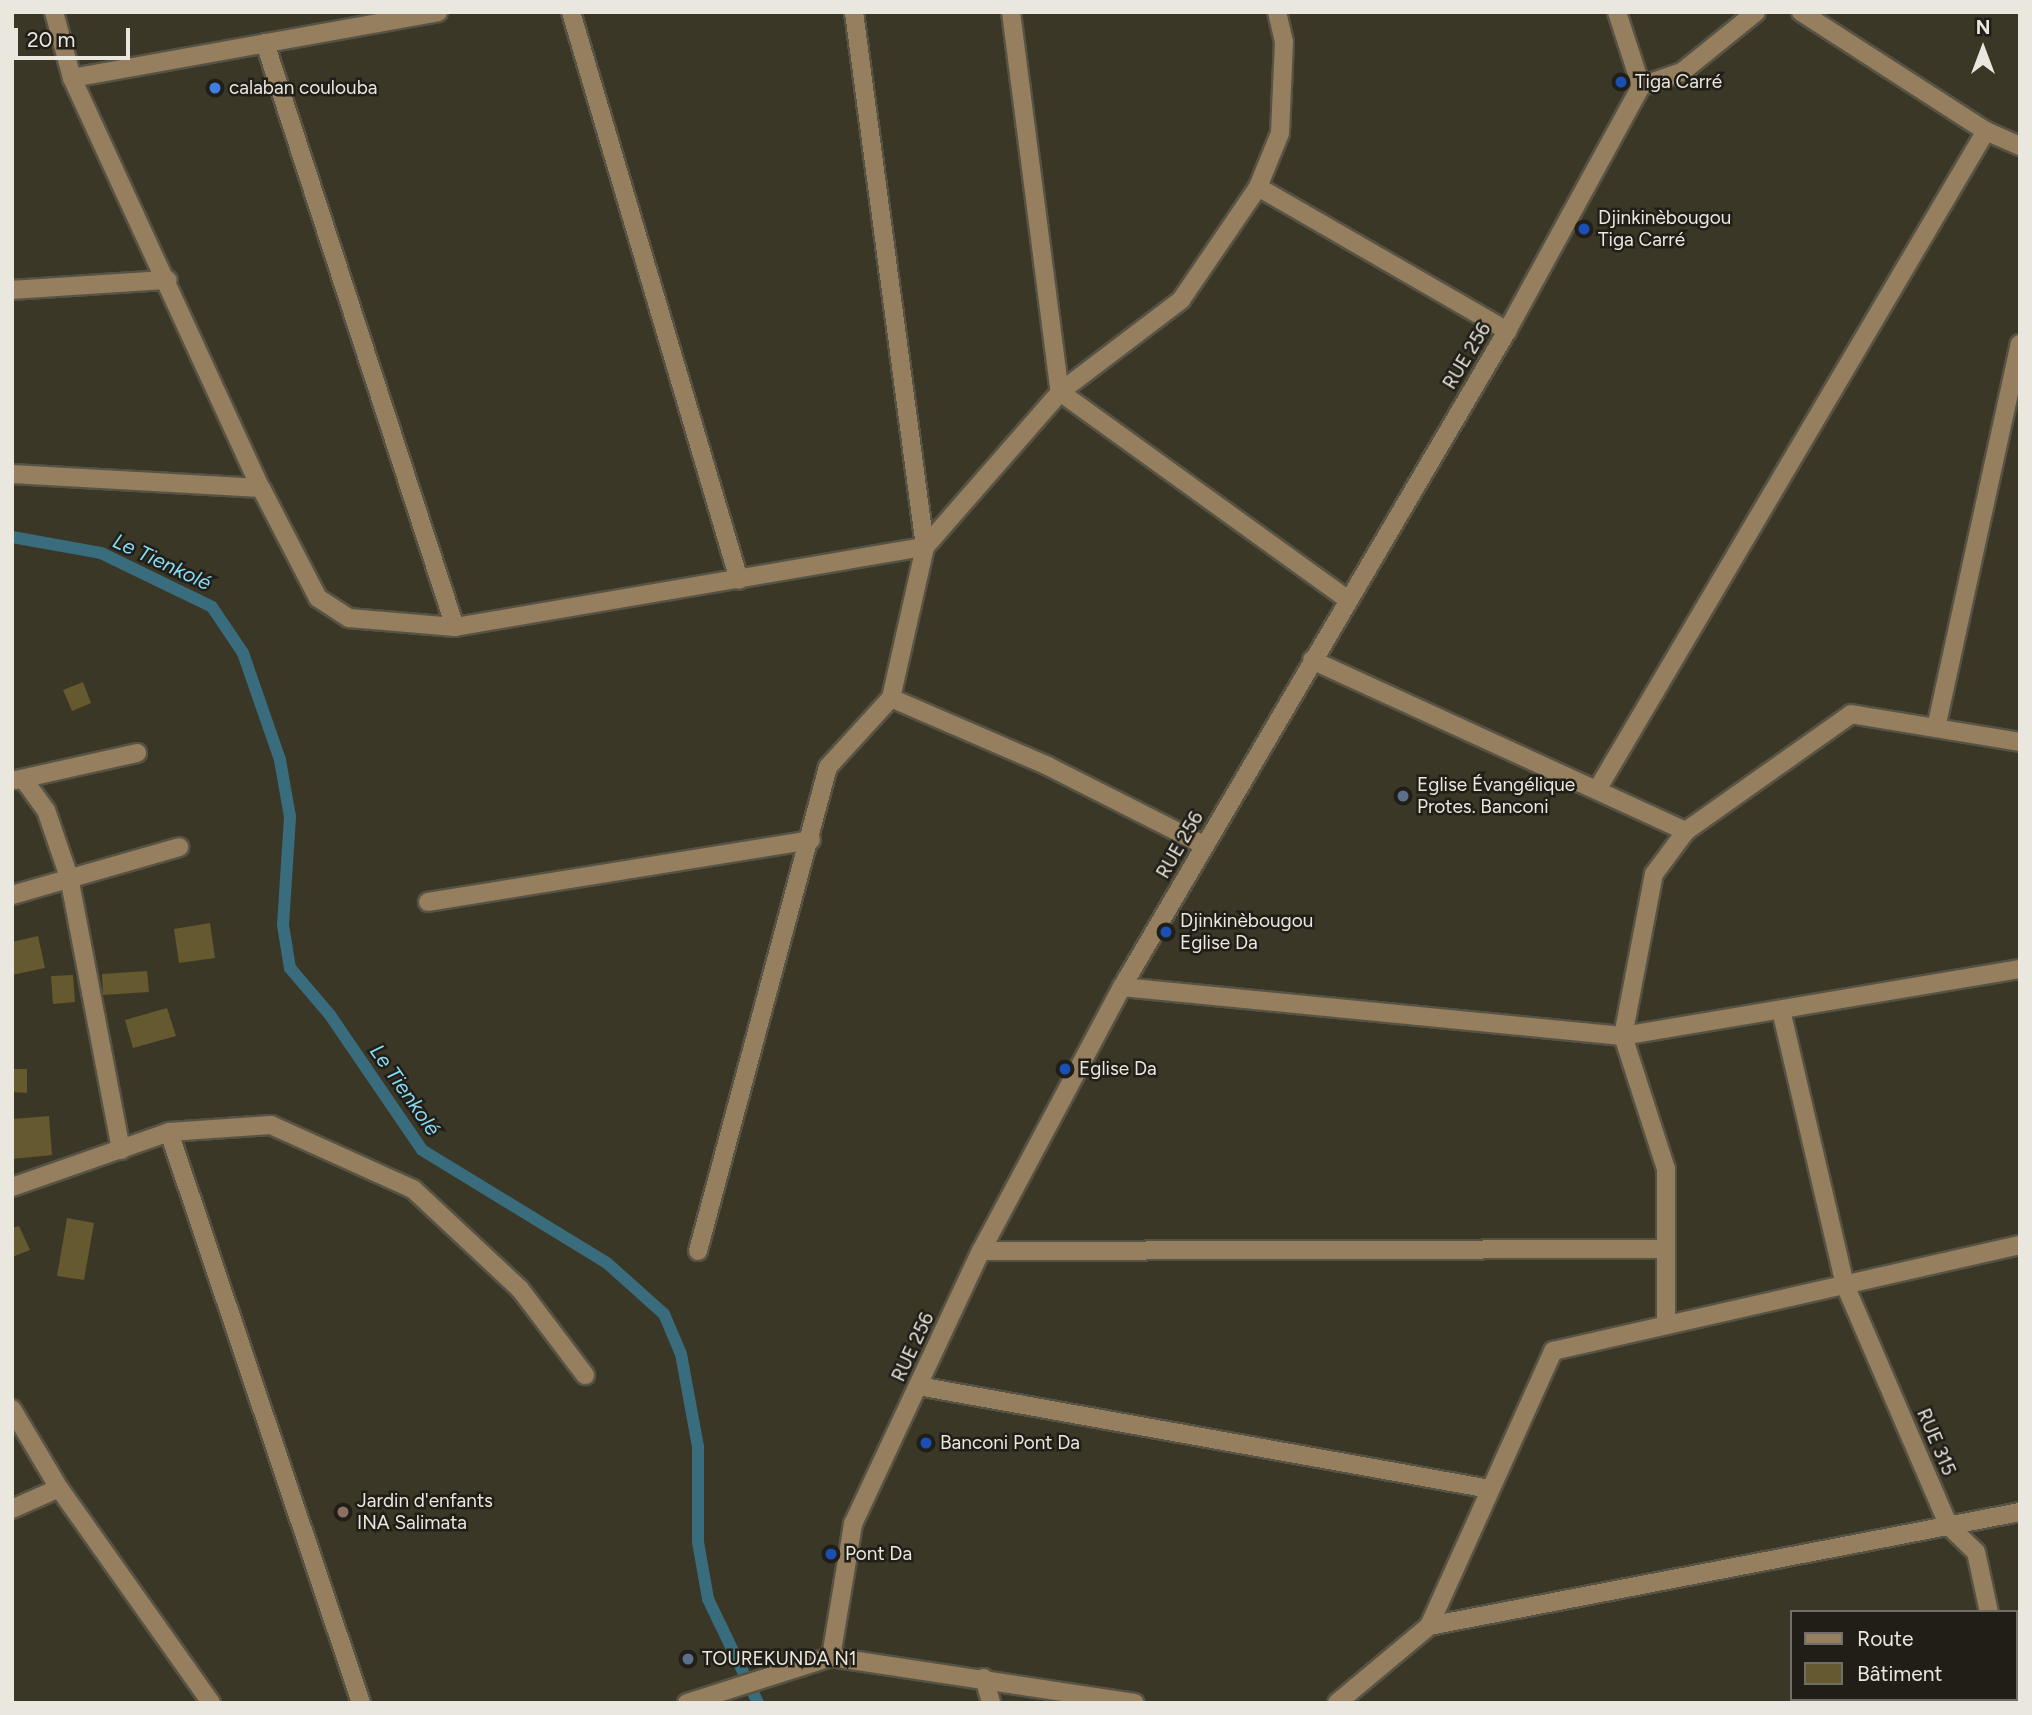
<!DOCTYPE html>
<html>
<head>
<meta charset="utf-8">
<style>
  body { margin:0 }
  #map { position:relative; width:2032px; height:1715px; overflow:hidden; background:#3b3727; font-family:Figtree,sans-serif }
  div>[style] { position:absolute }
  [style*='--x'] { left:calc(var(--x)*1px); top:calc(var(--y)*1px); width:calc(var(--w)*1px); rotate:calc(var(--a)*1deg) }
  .stream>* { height:12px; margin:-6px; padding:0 6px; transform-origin:6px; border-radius:6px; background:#396c7d }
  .building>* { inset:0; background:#64592f }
  .roads { filter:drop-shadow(2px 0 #575344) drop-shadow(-2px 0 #575344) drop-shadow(0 2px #575344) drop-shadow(0 -2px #575344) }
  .minor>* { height:18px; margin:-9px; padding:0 9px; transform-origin:9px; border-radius:9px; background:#967f5e }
  .dots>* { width:19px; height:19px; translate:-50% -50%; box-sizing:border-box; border:4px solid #201e17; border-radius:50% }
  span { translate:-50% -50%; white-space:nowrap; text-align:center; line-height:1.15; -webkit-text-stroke:5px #201e17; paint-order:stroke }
  .poi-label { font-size:19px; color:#eae7de }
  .left { translate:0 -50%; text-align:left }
  .street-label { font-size:19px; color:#eae7de }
  .water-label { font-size:21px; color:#86dbf8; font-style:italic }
  .frame { position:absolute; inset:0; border:14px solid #eae7de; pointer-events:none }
  .legend { position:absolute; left:1790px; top:1610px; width:228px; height:91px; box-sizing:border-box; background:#201e17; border:2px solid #716e67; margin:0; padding:9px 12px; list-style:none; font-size:21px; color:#eae7de }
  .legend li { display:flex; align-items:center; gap:14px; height:35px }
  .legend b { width:35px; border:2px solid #716e67 }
  .north { position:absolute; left:1948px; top:14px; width:70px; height:70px; -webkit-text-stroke:5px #201e17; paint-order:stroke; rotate:0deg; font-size:19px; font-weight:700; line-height:28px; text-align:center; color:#eae7de }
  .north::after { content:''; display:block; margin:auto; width:24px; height:32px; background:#eae7de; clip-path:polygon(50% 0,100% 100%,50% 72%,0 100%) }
  .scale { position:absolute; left:14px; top:28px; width:116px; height:32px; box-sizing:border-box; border:4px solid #eae7de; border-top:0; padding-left:9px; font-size:21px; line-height:24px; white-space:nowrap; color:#eae7de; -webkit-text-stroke:5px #201e17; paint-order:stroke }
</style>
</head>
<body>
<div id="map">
  <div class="stream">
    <div style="--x:12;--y:537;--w:90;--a:10.2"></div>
    <div style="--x:101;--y:553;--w:123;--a:25.9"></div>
    <div style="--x:212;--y:607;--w:55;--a:56"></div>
    <div style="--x:243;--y:653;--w:113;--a:70.9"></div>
    <div style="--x:280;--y:760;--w:58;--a:80"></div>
    <div style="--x:290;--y:817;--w:108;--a:93.7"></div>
    <div style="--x:283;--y:925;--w:44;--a:80.8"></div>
    <div style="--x:290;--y:968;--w:62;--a:49.6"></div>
    <div style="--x:330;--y:1015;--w:163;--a:55.7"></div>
    <div style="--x:422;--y:1150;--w:217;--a:31.4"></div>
    <div style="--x:607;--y:1263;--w:76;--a:41.8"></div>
    <div style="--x:664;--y:1314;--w:43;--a:67"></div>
    <div style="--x:681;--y:1354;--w:95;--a:79.6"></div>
    <div style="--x:698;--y:1447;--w:95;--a:90"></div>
    <div style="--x:698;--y:1542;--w:58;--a:80"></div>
    <div style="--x:708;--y:1599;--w:115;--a:64.3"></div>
  </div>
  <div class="building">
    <div style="clip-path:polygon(83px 682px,91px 703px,72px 711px,63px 690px)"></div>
    <div style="clip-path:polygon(210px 923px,215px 958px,179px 963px,174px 929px)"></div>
    <div style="clip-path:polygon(38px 936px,45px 968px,12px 975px,12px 942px)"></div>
    <div style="clip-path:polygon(147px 971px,149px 992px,103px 995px,102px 974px)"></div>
    <div style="clip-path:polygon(73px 975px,75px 1002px,53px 1004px,51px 976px)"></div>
    <div style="clip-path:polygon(167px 1008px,176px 1036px,133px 1048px,125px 1020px)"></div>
    <div style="clip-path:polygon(12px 1069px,27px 1069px,27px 1093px,12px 1092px)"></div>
    <div style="clip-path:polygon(49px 1116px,52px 1155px,12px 1159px,12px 1119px)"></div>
    <div style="clip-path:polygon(67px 1218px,94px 1223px,84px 1280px,57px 1276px)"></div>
    <div style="clip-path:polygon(19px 1226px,30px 1250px,12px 1257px,12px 1228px)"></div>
  </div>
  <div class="roads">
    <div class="minor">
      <div style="--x:54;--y:12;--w:68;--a:74.7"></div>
      <div style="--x:72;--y:78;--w:451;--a:65.3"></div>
      <div style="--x:261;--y:488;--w:124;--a:62.6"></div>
      <div style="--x:318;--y:598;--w:37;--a:33"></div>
      <div style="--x:349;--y:618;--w:106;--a:4.9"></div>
      <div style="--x:455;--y:627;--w:477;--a:-9.7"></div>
      <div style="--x:925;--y:547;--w:540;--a:-97.56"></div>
      <div style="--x:571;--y:12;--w:592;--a:73.52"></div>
      <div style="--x:1011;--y:12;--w:383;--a:82.7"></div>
      <div style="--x:1060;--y:392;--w:355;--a:35.8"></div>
      <div style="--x:1617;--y:12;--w:78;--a:72"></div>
      <div style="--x:1801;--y:12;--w:220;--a:32.8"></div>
      <div style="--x:1986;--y:131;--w:37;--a:24"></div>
      <div style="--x:265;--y:43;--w:614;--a:71.98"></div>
      <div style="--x:72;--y:78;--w:372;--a:-10.2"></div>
      <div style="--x:1641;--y:86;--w:43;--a:-18.9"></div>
      <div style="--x:1682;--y:72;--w:95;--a:-39"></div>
      <div style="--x:1258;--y:187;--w:288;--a:30"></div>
      <div style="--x:12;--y:290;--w:156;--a:-3.7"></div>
      <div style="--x:12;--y:474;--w:249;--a:3.2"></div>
      <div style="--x:1312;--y:660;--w:411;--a:24.6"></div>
      <div style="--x:891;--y:698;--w:171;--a:23.4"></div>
      <div style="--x:1048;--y:766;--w:175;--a:26.9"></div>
      <div style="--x:1936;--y:728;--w:393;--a:-77.7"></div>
      <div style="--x:16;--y:780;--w:124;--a:-12.6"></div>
      <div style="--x:24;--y:780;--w:37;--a:54"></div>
      <div style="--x:46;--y:810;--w:71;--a:71.1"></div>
      <div style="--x:69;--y:877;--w:278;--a:79.2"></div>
      <div style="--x:1597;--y:790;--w:765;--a:-59.45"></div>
      <div style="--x:12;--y:895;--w:174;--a:-16"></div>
      <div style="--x:428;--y:902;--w:388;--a:-9.2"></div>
      <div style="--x:1122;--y:987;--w:503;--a:5.59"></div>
      <div style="--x:1623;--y:1036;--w:403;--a:-9.6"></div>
      <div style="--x:1781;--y:1010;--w:282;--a:76.9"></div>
      <div style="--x:1845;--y:1285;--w:262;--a:66.7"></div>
      <div style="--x:1949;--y:1526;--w:37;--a:44"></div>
      <div style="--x:1976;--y:1552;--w:61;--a:77.8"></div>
      <div style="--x:169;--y:1132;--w:602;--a:71.41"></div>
      <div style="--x:12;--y:1187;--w:166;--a:-19.3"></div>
      <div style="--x:169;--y:1132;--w:102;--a:-3.9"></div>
      <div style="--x:271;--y:1125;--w:156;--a:24.3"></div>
      <div style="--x:413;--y:1189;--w:146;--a:43.1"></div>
      <div style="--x:520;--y:1289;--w:108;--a:52.9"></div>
      <div style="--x:698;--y:1251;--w:501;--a:-74.97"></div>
      <div style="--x:828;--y:767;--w:93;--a:-47.6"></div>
      <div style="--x:891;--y:698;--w:155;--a:-77.3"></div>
      <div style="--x:925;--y:547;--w:206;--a:-48.9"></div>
      <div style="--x:1060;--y:392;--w:152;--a:-37.2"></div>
      <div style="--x:1181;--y:300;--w:137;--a:-55.7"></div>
      <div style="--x:1258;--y:187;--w:58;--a:-67.8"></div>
      <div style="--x:1280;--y:133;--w:91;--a:-87.5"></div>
      <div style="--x:1284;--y:42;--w:31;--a:-103"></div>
      <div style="--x:981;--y:1251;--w:685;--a:-0.17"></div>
      <div style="--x:1666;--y:1325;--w:156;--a:-90"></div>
      <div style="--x:1666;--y:1169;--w:140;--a:-107.9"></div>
      <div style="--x:1623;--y:1036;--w:165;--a:-79.2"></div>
      <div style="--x:1654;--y:874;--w:54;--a:-53.3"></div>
      <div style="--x:1686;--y:831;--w:202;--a:-35.3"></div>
      <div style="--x:1851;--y:714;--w:171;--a:9.4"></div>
      <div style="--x:918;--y:1386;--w:581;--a:10.21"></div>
      <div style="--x:12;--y:1409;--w:92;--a:59.3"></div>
      <div style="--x:59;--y:1488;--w:263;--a:54.7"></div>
      <div style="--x:12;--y:1509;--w:51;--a:-24.1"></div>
      <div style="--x:1429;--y:1626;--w:302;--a:-65.7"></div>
      <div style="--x:1553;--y:1351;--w:479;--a:-12.8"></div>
      <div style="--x:831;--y:1657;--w:135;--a:-80.6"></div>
      <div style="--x:853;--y:1524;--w:302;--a:-64.9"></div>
      <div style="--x:981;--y:1251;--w:299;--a:-61.9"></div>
      <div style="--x:1122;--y:987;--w:761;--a:-59.59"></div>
      <div style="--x:1507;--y:331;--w:279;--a:-61.3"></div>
      <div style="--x:984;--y:1678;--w:26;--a:74"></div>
      <div style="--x:2009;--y:1699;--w:4;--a:76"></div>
      <div style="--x:687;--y:1703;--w:151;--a:-17.7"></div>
      <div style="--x:831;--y:1657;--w:307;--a:8.6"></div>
      <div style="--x:1337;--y:1703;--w:120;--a:-39.9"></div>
      <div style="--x:1429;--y:1626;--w:602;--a:-10.92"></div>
    </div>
  </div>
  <div class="dots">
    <div style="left:1621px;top:82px;background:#1a4fb4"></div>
    <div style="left:215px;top:88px;background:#3f7fe0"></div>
    <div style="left:1584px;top:229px;background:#1a4fb4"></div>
    <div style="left:1403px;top:796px;background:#5c6f8a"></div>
    <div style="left:1166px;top:932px;background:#1a4fb4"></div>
    <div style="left:1065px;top:1069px;background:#1a4fb4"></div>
    <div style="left:926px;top:1443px;background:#1a4fb4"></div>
    <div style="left:343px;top:1512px;background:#8d6e63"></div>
    <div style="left:831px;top:1554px;background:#1a4fb4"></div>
    <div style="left:688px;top:1659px;background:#5c6f8a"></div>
  </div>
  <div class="poi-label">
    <span class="left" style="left:1635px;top:82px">Tiga Carré</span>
    <span class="left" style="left:229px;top:88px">calaban coulouba</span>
    <span class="left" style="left:1598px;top:229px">Djinkinèbougou<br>Tiga Carré</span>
    <span class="left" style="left:1417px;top:796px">Eglise Évangélique<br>Protes. Banconi</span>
    <span class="left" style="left:1180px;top:932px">Djinkinèbougou<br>Eglise Da</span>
    <span class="left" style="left:1079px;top:1069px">Eglise Da</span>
    <span class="left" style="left:940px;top:1443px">Banconi Pont Da</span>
    <span class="left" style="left:357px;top:1512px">Jardin d'enfants<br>INA Salimata</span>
    <span class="left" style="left:845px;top:1554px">Pont Da</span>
    <span class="left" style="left:702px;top:1659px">TOUREKUNDA N1</span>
  </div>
  <div class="street-label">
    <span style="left:1467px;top:356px;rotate:-59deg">RUE 256</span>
    <span style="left:1180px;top:845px;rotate:-60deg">RUE 256</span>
    <span style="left:913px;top:1347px;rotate:-65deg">RUE 256</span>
    <span style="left:1936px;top:1442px;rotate:67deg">RUE 315</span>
  </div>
  <div class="water-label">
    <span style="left:162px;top:562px;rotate:25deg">Le Tienkolé</span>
    <span style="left:405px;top:1090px;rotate:55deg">Le Tienkolé</span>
  </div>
  <div class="frame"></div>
  <ul class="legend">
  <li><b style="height:9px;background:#967f5e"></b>Route</li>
  <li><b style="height:19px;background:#64592f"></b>Bâtiment</li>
  </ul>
  <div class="north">N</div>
  <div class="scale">20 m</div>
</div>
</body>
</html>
